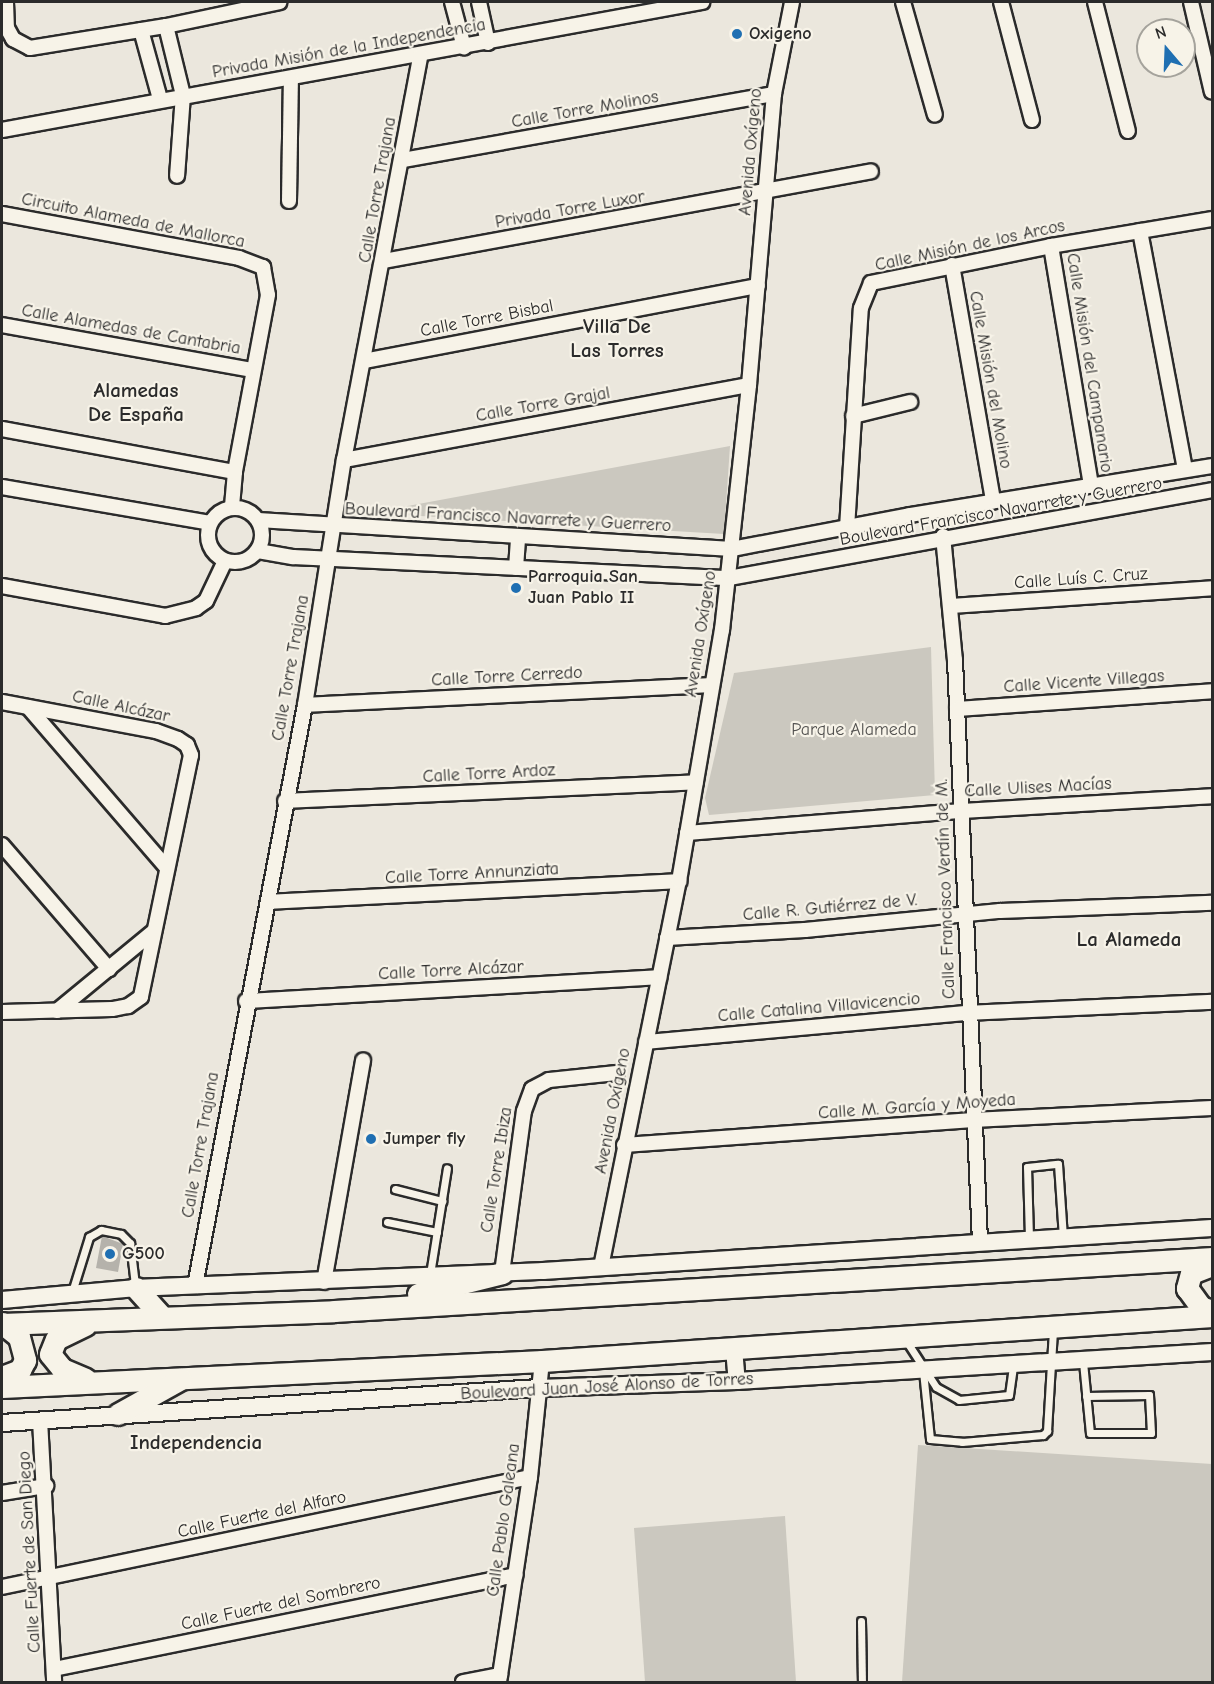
<!DOCTYPE html>
<html>
<head>
<meta charset="utf-8">
<style>
  body { margin:0 }
  #map { position:relative; width:1214px; height:1684px; overflow:hidden; background:#ebe7dd; font-family:"Comic Neue",sans-serif }
  div>[style] { position:absolute }
  [style*='--x'] { left:calc(var(--x)*1px); top:calc(var(--y)*1px); width:calc(var(--w)*1px); rotate:calc(var(--a)*1deg) }
  .green>* { inset:0; background:#cbc8bf }
  .building>* { inset:0; background:#b5b2ab }
  .roads { filter:drop-shadow(2px 0 #2b2b2b) drop-shadow(-2px 0 #2b2b2b) drop-shadow(0 2px #2b2b2b) drop-shadow(0 -2px #2b2b2b) }
  .service>* { height:7px; margin:-3.5px; padding:0 3.5px; transform-origin:3.5px; border-radius:3.5px; background:#f7f3e8 }
  .minor>* { height:14px; margin:-7px; padding:0 7px; transform-origin:7px; border-radius:7px; background:#f7f3e8 }
  .minor>.ring { margin:-7px; padding:0; box-sizing:content-box; background:none; border:14px solid #f7f3e8; border-radius:50% }
  .tertiary>* { height:16px; margin:-8px; padding:0 8px; transform-origin:8px; border-radius:8px; background:#f7f3e8 }
  .primary>* { height:21px; margin:-10.5px; padding:0 10.5px; transform-origin:10.5px; border-radius:10.5px; background:#f7f3e8 }
  .dots>* { width:16px; height:16px; translate:-50% -50%; box-sizing:border-box; border:3px solid #f7f3e8; border-radius:50% }
  span { translate:-50% -50%; white-space:nowrap; text-align:center; line-height:1.15; -webkit-text-stroke:4.5px #f7f3e8; paint-order:stroke }
  .poi-label { font-size:18px; color:#2b2b2b; font-weight:700 }
  .left { translate:0 -50%; text-align:left }
  .street-label { font-size:18px; color:#2b2b2b }
  .park-label { font-size:18px; color:#535250 }
  .quarter-label { font-size:21px; color:#2b2b2b; font-weight:700 }
  .frame { position:absolute; inset:0; border:3px solid #2b2b2b; pointer-events:none }
  .north { position:absolute; left:1136px; top:18px; width:60px; height:60px; box-sizing:border-box; background:#f7f3e8; border:2px solid #a5a39c; border-radius:50%; rotate:341deg; font-size:16px; font-weight:700; line-height:24px; text-align:center; color:#2b2b2b }
  .north::after { content:''; display:block; margin:auto; width:21px; height:27px; background:#1f6fb2; clip-path:polygon(50% 0,100% 100%,50% 72%,0 100%) }
</style>
</head>
<body>
<div id="map">
  <div class="green">
    <div style="clip-path:polygon(730px 446px,724px 534px,370px 513px)"></div>
    <div style="clip-path:polygon(931px 647px,935px 795px,709px 815px,705px 798px,734px 673px)"></div>
    <div style="clip-path:polygon(918px 1445px,1212px 1464px,1212px 1682px,902px 1682px)"></div>
    <div style="clip-path:polygon(785px 1516px,796px 1682px,645px 1682px,634px 1528px)"></div>
  </div>
  <div class="building">
    <div style="clip-path:polygon(102px 1236px,123px 1244px,118px 1272px,96px 1268px)"></div>
  </div>
  <div class="roads">
    <div class="service">
      <div style="--x:395;--y:1189;--w:49;--a:14.3"></div>
      <div style="--x:387;--y:1222;--w:51;--a:11.3"></div>
      <div style="--x:1029;--y:1238;--w:71;--a:-91.6"></div>
      <div style="--x:1027;--y:1167;--w:31;--a:-6"></div>
      <div style="--x:1058;--y:1164;--w:73;--a:86.1"></div>
      <div style="--x:430;--y:1274;--w:107;--a:-80.9"></div>
      <div style="--x:72;--y:1292;--w:58;--a:-72.8"></div>
      <div style="--x:89;--y:1237;--w:14;--a:-30"></div>
      <div style="--x:101;--y:1230;--w:20;--a:11"></div>
      <div style="--x:121;--y:1234;--w:13;--a:45"></div>
      <div style="--x:130;--y:1243;--w:42;--a:83.2"></div>
      <div style="--x:905;--y:1339;--w:57;--a:57.1"></div>
      <div style="--x:936;--y:1387;--w:26;--a:29"></div>
      <div style="--x:959;--y:1400;--w:50;--a:-5.7"></div>
      <div style="--x:1009;--y:1395;--w:30;--a:-82"></div>
      <div style="--x:1083;--y:1362;--w:71;--a:84.4"></div>
      <div style="--x:1090;--y:1433;--w:61;--a:0"></div>
      <div style="--x:1151;--y:1433;--w:38;--a:-93"></div>
      <div style="--x:1149;--y:1395;--w:63;--a:179.1"></div>
      <div style="--x:923;--y:1371;--w:68;--a:84.1"></div>
      <div style="--x:930;--y:1439;--w:32;--a:5"></div>
      <div style="--x:962;--y:1442;--w:81;--a:-4.9"></div>
      <div style="--x:1043;--y:1435;--w:6;--a:-45"></div>
      <div style="--x:1047;--y:1431;--w:102;--a:-86.6"></div>
      <div style="--x:861;--y:1621;--w:61;--a:89.1"></div>
    </div>
    <div class="minor">
      <div style="--x:6;--y:2;--w:26;--a:88"></div>
      <div style="--x:7;--y:28;--w:13;--a:61"></div>
      <div style="--x:13;--y:39;--w:19;--a:28"></div>
      <div style="--x:30;--y:48;--w:138;--a:-9.2"></div>
      <div style="--x:166;--y:26;--w:116;--a:-11.9"></div>
      <div style="--x:452;--y:2;--w:47;--a:75.1"></div>
      <div style="--x:479;--y:2;--w:42;--a:77.6"></div>
      <div style="--x:903;--y:2;--w:117;--a:74.2"></div>
      <div style="--x:1001;--y:2;--w:122;--a:75.3"></div>
      <div style="--x:1095;--y:2;--w:133;--a:75.7"></div>
      <div style="--x:1191;--y:2;--w:92;--a:76.9"></div>
      <div style="--x:166;--y:26;--w:71;--a:76.2"></div>
      <div style="--x:183;--y:95;--w:81;--a:94.2"></div>
      <div style="--x:141;--y:30;--w:72;--a:74.6"></div>
      <div style="--x:2;--y:130;--w:712;--a:-10.36"></div>
      <div style="--x:403;--y:160;--w:377;--a:-10.1"></div>
      <div style="--x:289;--y:201;--w:122;--a:-89.1"></div>
      <div style="--x:2;--y:214;--w:241;--a:10.5"></div>
      <div style="--x:239;--y:258;--w:26;--a:21"></div>
      <div style="--x:263;--y:267;--w:28;--a:80"></div>
      <div style="--x:268;--y:295;--w:180;--a:100.6"></div>
      <div style="--x:235;--y:472;--w:35;--a:95"></div>
      <div style="--x:1140;--y:231;--w:242;--a:79.3"></div>
      <div style="--x:1051;--y:246;--w:243;--a:80.5"></div>
      <div style="--x:383;--y:261;--w:496;--a:-10.4"></div>
      <div style="--x:952;--y:265;--w:240;--a:80.1"></div>
      <div style="--x:2;--y:325;--w:255;--a:10.2"></div>
      <div style="--x:364;--y:361;--w:401;--a:-10.8"></div>
      <div style="--x:853;--y:416;--w:59;--a:-13.8"></div>
      <div style="--x:2;--y:429;--w:237;--a:10.5"></div>
      <div style="--x:344;--y:460;--w:412;--a:-10.5"></div>
      <div style="--x:2;--y:487;--w:211;--a:9.8"></div>
      <div class="ring" style="left:208px;top:508px;width:40px;height:40px"></div>
      <div style="--x:258;--y:520;--w:475;--a:3.5"></div>
      <div style="--x:732;--y:549;--w:181;--a:-10.8"></div>
      <div style="--x:910;--y:515;--w:306;--a:-9.2"></div>
      <div style="--x:847;--y:528;--w:220;--a:-86.4"></div>
      <div style="--x:861;--y:308;--w:27;--a:-68"></div>
      <div style="--x:871;--y:283;--w:184;--a:-11.6"></div>
      <div style="--x:1051;--y:246;--w:163;--a:-9.5"></div>
      <div style="--x:943;--y:536;--w:125;--a:84.5"></div>
      <div style="--x:955;--y:660;--w:583;--a:87.54"></div>
      <div style="--x:258;--y:551;--w:36;--a:10"></div>
      <div style="--x:293;--y:557;--w:437;--a:2.8"></div>
      <div style="--x:729;--y:578;--w:491;--a:-10.3"></div>
      <div style="--x:516;--y:568;--w:31;--a:-86"></div>
      <div style="--x:2;--y:586;--w:166;--a:10.4"></div>
      <div style="--x:165;--y:616;--w:32;--a:-14"></div>
      <div style="--x:196;--y:608;--w:12;--a:-35"></div>
      <div style="--x:206;--y:601;--w:44;--a:-64.6"></div>
      <div style="--x:951;--y:606;--w:262;--a:-3.9"></div>
      <div style="--x:2;--y:702;--w:157;--a:10.7"></div>
      <div style="--x:156;--y:731;--w:23;--a:20"></div>
      <div style="--x:178;--y:739;--w:11;--a:34"></div>
      <div style="--x:187;--y:745;--w:11;--a:68"></div>
      <div style="--x:191;--y:755;--w:247;--a:101.7"></div>
      <div style="--x:141;--y:997;--w:16;--a:145"></div>
      <div style="--x:128;--y:1006;--w:16;--a:169"></div>
      <div style="--x:112;--y:1009;--w:110;--a:178.4"></div>
      <div style="--x:305;--y:705;--w:406;--a:-2.8"></div>
      <div style="--x:28;--y:707;--w:211;--a:49.2"></div>
      <div style="--x:957;--y:709;--w:256;--a:-4"></div>
      <div style="--x:285;--y:801;--w:411;--a:-2.6"></div>
      <div style="--x:687;--y:833;--w:276;--a:-4.6"></div>
      <div style="--x:962;--y:811;--w:250;--a:-3.4"></div>
      <div style="--x:2;--y:845;--w:164;--a:49.2"></div>
      <div style="--x:268;--y:902;--w:412;--a:-2.9"></div>
      <div style="--x:667;--y:938;--w:138;--a:-3.3"></div>
      <div style="--x:805;--y:930;--w:196;--a:-5.6"></div>
      <div style="--x:1000;--y:911;--w:212;--a:-2.2"></div>
      <div style="--x:246;--y:1001;--w:414;--a:-3.3"></div>
      <div style="--x:57;--y:1011;--w:124;--a:-39.5"></div>
      <div style="--x:646;--y:1042;--w:322;--a:-5.2"></div>
      <div style="--x:967;--y:1013;--w:245;--a:-2.6"></div>
      <div style="--x:624;--y:1145;--w:350;--a:-4.1"></div>
      <div style="--x:973;--y:1120;--w:239;--a:-2.9"></div>
      <div style="--x:601;--y:1267;--w:394;--a:-78.6"></div>
      <div style="--x:679;--y:881;--w:255;--a:-80.3"></div>
      <div style="--x:722;--y:630;--w:246;--a:-83.7"></div>
      <div style="--x:749;--y:385;--w:292;--a:-85.1"></div>
      <div style="--x:774;--y:94;--w:94;--a:-78.9"></div>
      <div style="--x:502;--y:1273;--w:163;--a:-82.3"></div>
      <div style="--x:524;--y:1111;--w:23;--a:-70"></div>
      <div style="--x:532;--y:1089;--w:19;--a:-28"></div>
      <div style="--x:549;--y:1080;--w:68;--a:-5.9"></div>
      <div style="--x:324;--y:1282;--w:225;--a:-80"></div>
      <div style="--x:195;--y:1286;--w:591;--a:-79.28"></div>
      <div style="--x:305;--y:705;--w:248;--a:-81"></div>
      <div style="--x:344;--y:460;--w:411;--a:-79.3"></div>
      <div style="--x:40;--y:1420;--w:262;--a:86.9"></div>
      <div style="--x:2;--y:1493;--w:45;--a:-9"></div>
      <div style="--x:2;--y:1587;--w:539;--a:-11.77"></div>
      <div style="--x:54;--y:1669;--w:471;--a:-11.5"></div>
      <div style="--x:463;--y:1682;--w:38;--a:-11"></div>
      <div style="--x:499;--y:1682;--w:207;--a:-81.4"></div>
      <div style="--x:530;--y:1477;--w:117;--a:-84.1"></div>
    </div>
    <div class="tertiary">
      <div style="--x:2;--y:1300;--w:135;--a:-5.1"></div>
      <div style="--x:136;--y:1288;--w:407;--a:-2.4"></div>
      <div style="--x:543;--y:1271;--w:670;--a:-3.68"></div>
      <div style="--x:734;--y:1349;--w:32;--a:85"></div>
      <div style="--x:2;--y:1423;--w:538;--a:-3.73"></div>
      <div style="--x:539;--y:1388;--w:198;--a:-2"></div>
      <div style="--x:737;--y:1381;--w:476;--a:-3.5"></div>
    </div>
    <div class="primary">
      <div style="--x:1212;--y:1265;--w:22;--a:159"></div>
      <div style="--x:1191;--y:1273;--w:16;--a:105"></div>
      <div style="--x:1187;--y:1288;--w:24;--a:54"></div>
      <div style="--x:1201;--y:1307;--w:12;--a:20"></div>
      <div style="--x:136;--y:1288;--w:38;--a:48"></div>
      <div style="--x:418;--y:1294;--w:87;--a:-14"></div>
      <div style="--x:2;--y:1323;--w:22;--a:39"></div>
      <div style="--x:19;--y:1337;--w:24;--a:75"></div>
      <div style="--x:25;--y:1360;--w:11;--a:117"></div>
      <div style="--x:20;--y:1370;--w:19;--a:159"></div>
      <div style="--x:2;--y:1324;--w:332;--a:-2.2"></div>
      <div style="--x:334;--y:1311;--w:880;--a:-3.45"></div>
      <div style="--x:85;--y:1325;--w:32;--a:154"></div>
      <div style="--x:56;--y:1339;--w:16;--a:112"></div>
      <div style="--x:50;--y:1354;--w:19;--a:51"></div>
      <div style="--x:62;--y:1369;--w:25;--a:23"></div>
      <div style="--x:2;--y:1387;--w:541;--a:-2.76"></div>
      <div style="--x:542;--y:1361;--w:672;--a:-3.84"></div>
      <div style="--x:118;--y:1414;--w:72;--a:-29.1"></div>
    </div>
  </div>
  <div class="dots">
    <div style="left:737px;top:34px;background:#1f6fb2"></div>
    <div style="left:516px;top:588px;background:#1f6fb2"></div>
    <div style="left:371px;top:1139px;background:#1f6fb2"></div>
    <div style="left:110px;top:1254px;background:#1f6fb2"></div>
  </div>
  <div class="poi-label">
    <span class="left" style="left:749px;top:34px">Oxigeno</span>
    <span class="left" style="left:528px;top:588px">Parroquia San<br>Juan Pablo II</span>
    <span class="left" style="left:383px;top:1139px">Jumper fly</span>
    <span class="left" style="left:122px;top:1254px">G500</span>
  </div>
  <div class="street-label">
    <span style="left:349px;top:49px;rotate:-10deg">Privada Misión de la Independencia</span>
    <span style="left:585px;top:110px;rotate:-10deg">Calle Torre Molinos</span>
    <span style="left:751px;top:152px;rotate:-85deg">Avenida Oxígeno</span>
    <span style="left:378px;top:190px;rotate:-80deg">Calle Torre Trajana</span>
    <span style="left:570px;top:210px;rotate:-10deg">Privada Torre Luxor</span>
    <span style="left:133px;top:221px;rotate:11deg">Circuito Alameda de Mallorca</span>
    <span style="left:970px;top:246px;rotate:-12deg">Calle Misión de los Arcos</span>
    <span style="left:487px;top:319px;rotate:-11deg">Calle Torre Bisbal</span>
    <span style="left:131px;top:330px;rotate:10deg">Calle Alamedas de Cantabria</span>
    <span style="left:1089px;top:363px;rotate:81deg">Calle Misión del Campanario</span>
    <span style="left:990px;top:380px;rotate:80deg">Calle Misión del Molino</span>
    <span style="left:543px;top:405px;rotate:-10deg">Calle Torre Grajal</span>
    <span style="left:1001px;top:512px;rotate:-10deg">Boulevard Francisco Navarrete y Guerrero</span>
    <span style="left:508px;top:518px;rotate:3deg">Boulevard Francisco Navarrete y Guerrero</span>
    <span style="left:1081px;top:579px;rotate:-4deg">Calle Luís C. Cruz</span>
    <span style="left:701px;top:634px;rotate:-81deg">Avenida Oxígeno</span>
    <span style="left:291px;top:668px;rotate:-80deg">Calle Torre Trajana</span>
    <span style="left:507px;top:677px;rotate:-3deg">Calle Torre Cerredo</span>
    <span style="left:1084px;top:682px;rotate:-4deg">Calle Vicente Villegas</span>
    <span style="left:121px;top:707px;rotate:12deg">Calle Alcázar</span>
    <span style="left:489px;top:774px;rotate:-3deg">Calle Torre Ardoz</span>
    <span style="left:1038px;top:788px;rotate:-3deg">Calle Ulises Macías</span>
    <span style="left:472px;top:874px;rotate:-3deg">Calle Torre Annunziata</span>
    <span style="left:946px;top:889px;rotate:-92deg">Calle Francisco Verdín de M.</span>
    <span style="left:830px;top:908px;rotate:-5deg">Calle R. Gutiérrez de V.</span>
    <span style="left:451px;top:971px;rotate:-3deg">Calle Torre Alcázar</span>
    <span style="left:819px;top:1008px;rotate:-5deg">Calle Catalina Villavicencio</span>
    <span style="left:917px;top:1107px;rotate:-4deg">Calle M. García y Moyeda</span>
    <span style="left:613px;top:1111px;rotate:-79deg">Avenida Oxígeno</span>
    <span style="left:201px;top:1145px;rotate:-80deg">Calle Torre Trajana</span>
    <span style="left:497px;top:1170px;rotate:-81deg">Calle Torre Ibiza</span>
    <span style="left:607px;top:1387px;rotate:-3deg">Boulevard Juan José Alonso de Torres</span>
    <span style="left:262px;top:1515px;rotate:-12deg">Calle Fuerte del Alfaro</span>
    <span style="left:504px;top:1520px;rotate:-82deg">Calle Pablo Galeana</span>
    <span style="left:30px;top:1552px;rotate:-93deg">Calle Fuerte de San Diego</span>
    <span style="left:281px;top:1604px;rotate:-12deg">Calle Fuerte del Sombrero</span>
  </div>
  <div class="park-label">
    <span style="left:854px;top:730px">Parque Alameda</span>
  </div>
  <div class="quarter-label">
    <span style="left:617px;top:338px">Villa De<br>Las Torres</span>
    <span style="left:136px;top:402px">Alamedas<br>De España</span>
    <span style="left:1129px;top:939px">La Alameda</span>
    <span style="left:196px;top:1442px">Independencia</span>
  </div>
  <div class="frame"></div>
  <div class="north">N</div>
</div>
</body>
</html>
